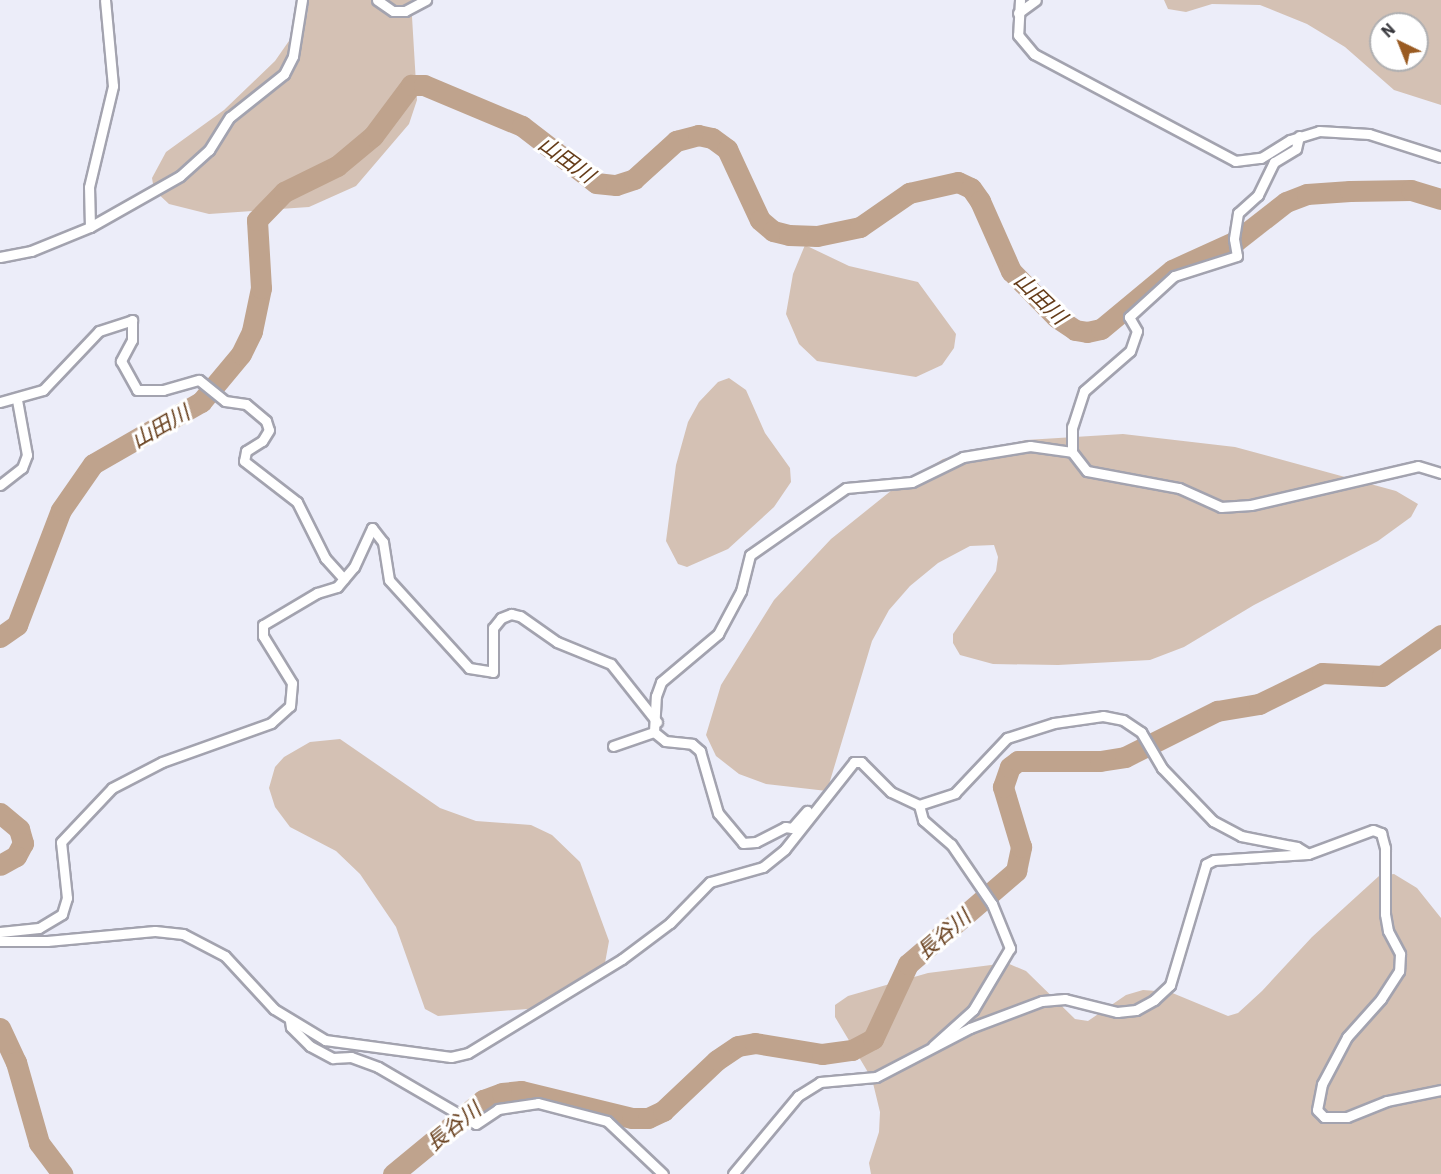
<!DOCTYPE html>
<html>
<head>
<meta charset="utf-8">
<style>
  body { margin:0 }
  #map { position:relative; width:1441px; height:1174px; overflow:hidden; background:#ecedf9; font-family:"IBM Plex Sans","Noto Sans JP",sans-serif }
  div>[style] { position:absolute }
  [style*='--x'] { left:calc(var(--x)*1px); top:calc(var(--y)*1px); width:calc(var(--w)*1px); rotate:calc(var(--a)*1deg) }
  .green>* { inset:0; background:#d4c1b4 }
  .river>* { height:21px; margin:-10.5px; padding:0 10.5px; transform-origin:10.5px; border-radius:10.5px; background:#bfa38d }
  .roads { filter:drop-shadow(2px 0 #a3a3af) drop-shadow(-2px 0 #a3a3af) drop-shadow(0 2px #a3a3af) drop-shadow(0 -2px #a3a3af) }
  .minor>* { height:9px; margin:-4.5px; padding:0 4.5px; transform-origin:4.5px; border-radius:4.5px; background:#fff }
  span { translate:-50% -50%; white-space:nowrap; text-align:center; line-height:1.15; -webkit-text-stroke:6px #fff; paint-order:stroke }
  .water-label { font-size:21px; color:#653c19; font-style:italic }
  .north { position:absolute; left:1369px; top:12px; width:60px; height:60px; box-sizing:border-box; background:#fff; border:2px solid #afafb1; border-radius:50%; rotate:317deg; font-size:16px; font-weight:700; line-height:24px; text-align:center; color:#38383d }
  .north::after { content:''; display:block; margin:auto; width:21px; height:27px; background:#9a5b22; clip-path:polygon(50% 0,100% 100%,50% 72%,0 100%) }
</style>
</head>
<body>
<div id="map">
  <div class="green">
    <div style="clip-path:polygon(309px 0,411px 0,417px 100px,409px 124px,356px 186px,309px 207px,209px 214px,169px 204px,154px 190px,152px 178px,166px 152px,224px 110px,275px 61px,307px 15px)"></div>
    <div style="clip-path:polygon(evenodd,1164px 0,1441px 0,1441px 105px,1394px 90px,1345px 47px,1307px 24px,1260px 5px,1212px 4px,1186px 12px,1168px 9px,1164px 0,1381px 24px,1417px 24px,1417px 60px,1381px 60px,1381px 24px)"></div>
    <div style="clip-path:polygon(805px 245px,849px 266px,918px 282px,956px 334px,954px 348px,942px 365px,916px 377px,817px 361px,799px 344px,786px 314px,793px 274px)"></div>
    <div style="clip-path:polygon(729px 378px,746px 390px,765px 433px,790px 468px,791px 482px,774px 507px,728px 549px,687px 567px,678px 564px,666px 541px,676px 465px,688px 422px,699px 402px,718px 382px)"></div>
    <div style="clip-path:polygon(1123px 434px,1235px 447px,1396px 491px,1418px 504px,1411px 517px,1378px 541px,1254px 605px,1184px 647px,1150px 660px,1058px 665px,993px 664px,960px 655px,953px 643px,953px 634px,996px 571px,998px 557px,994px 545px,970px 546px,938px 563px,910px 586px,889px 610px,872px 641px,827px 791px,766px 784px,739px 774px,716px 756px,706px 735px,721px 685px,774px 600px,831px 539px,892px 490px,943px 459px,1026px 440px)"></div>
    <div style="clip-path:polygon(340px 739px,440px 808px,476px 821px,531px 825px,552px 835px,580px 862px,609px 941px,605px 963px,578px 990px,540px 1008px,438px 1016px,425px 1009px,396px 927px,360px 874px,336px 851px,290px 827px,275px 807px,269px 788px,275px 767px,284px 757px,310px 742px)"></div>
    <div style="clip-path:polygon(1394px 874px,1417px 888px,1441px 918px,1441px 1174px,871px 1174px,869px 1163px,879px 1132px,880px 1112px,872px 1079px,835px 1017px,835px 1005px,848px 996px,928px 973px,1007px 963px,1026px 971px,1075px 1019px,1088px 1021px,1126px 995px,1143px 990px,1170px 992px,1228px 1016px,1238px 1013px,1262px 991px,1312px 937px,1379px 876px)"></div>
  </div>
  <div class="river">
    <div style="--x:0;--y:637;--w:21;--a:-35"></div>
    <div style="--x:17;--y:625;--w:123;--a:-69.1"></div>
    <div style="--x:61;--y:510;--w:56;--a:-55.2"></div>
    <div style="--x:93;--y:464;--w:125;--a:-29.9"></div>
    <div style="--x:201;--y:402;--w:62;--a:-50.2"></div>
    <div style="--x:241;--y:354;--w:25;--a:-64"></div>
    <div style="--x:252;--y:331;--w:44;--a:-78.2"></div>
    <div style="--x:261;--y:288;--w:68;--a:-93.4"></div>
    <div style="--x:257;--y:220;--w:39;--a:-46"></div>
    <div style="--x:284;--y:192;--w:59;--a:-26.1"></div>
    <div style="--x:337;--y:166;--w:47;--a:-39.8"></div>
    <div style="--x:373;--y:136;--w:64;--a:-53.3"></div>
    <div style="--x:411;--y:85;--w:13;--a:0"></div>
    <div style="--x:424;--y:85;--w:106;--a:22.7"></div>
    <div style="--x:522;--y:126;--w:93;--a:37.6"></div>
    <div style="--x:596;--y:183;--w:20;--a:6"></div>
    <div style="--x:616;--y:185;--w:19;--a:-18"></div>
    <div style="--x:634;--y:179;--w:57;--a:-42.1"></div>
    <div style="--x:676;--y:141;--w:23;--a:-15"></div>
    <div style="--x:698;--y:135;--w:14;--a:12"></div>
    <div style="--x:712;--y:138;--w:19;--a:36"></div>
    <div style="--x:727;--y:149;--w:78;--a:65.1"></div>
    <div style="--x:760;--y:220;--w:17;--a:40"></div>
    <div style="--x:773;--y:231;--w:16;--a:14"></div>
    <div style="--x:789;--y:235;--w:28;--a:2"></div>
    <div style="--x:817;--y:236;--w:44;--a:-11.8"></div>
    <div style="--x:860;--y:227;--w:60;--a:-34.8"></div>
    <div style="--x:909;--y:193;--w:50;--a:-12.7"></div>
    <div style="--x:958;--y:182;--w:14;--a:25"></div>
    <div style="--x:971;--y:188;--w:16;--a:55"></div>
    <div style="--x:980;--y:201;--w:77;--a:66.1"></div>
    <div style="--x:1011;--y:271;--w:64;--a:45.6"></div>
    <div style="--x:1056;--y:317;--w:23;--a:34"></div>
    <div style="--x:1075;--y:330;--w:12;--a:9"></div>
    <div style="--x:1087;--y:332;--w:14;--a:-12"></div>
    <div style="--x:1101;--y:329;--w:92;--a:-39.7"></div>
    <div style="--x:1172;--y:270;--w:70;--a:-24.4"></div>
    <div style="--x:1236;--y:241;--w:63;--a:-38"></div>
    <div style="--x:1286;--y:202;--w:22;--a:-21"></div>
    <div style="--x:1307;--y:194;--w:43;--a:-4"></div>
    <div style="--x:1350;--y:191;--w:61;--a:-0.9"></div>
    <div style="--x:1411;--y:190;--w:31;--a:17"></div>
    <div style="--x:0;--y:813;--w:25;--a:40"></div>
    <div style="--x:19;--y:829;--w:15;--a:74"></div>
    <div style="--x:23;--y:843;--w:15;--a:118"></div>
    <div style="--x:16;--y:856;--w:18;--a:151"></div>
    <div style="--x:0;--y:1028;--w:38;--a:65"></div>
    <div style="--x:16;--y:1062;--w:84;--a:74.1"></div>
    <div style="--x:39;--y:1143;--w:39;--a:53"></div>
    <div style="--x:393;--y:1174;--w:117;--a:-39.4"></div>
    <div style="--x:483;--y:1100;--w:20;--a:-20"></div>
    <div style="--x:502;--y:1093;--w:19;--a:-6"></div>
    <div style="--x:521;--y:1091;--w:114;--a:13.7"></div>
    <div style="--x:632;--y:1118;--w:16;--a:0"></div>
    <div style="--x:648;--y:1118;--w:17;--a:-25"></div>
    <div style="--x:663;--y:1111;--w:74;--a:-43.4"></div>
    <div style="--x:717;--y:1060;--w:25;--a:-34"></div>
    <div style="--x:738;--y:1046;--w:17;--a:-10"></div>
    <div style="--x:755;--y:1043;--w:68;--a:9.3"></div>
    <div style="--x:822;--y:1054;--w:30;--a:-8"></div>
    <div style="--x:852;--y:1050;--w:24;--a:-28"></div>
    <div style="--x:873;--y:1039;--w:83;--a:-65"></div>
    <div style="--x:908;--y:964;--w:143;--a:-40.7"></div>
    <div style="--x:1016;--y:871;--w:25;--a:-78"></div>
    <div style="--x:1021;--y:847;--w:63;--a:-106.7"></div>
    <div style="--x:1003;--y:787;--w:21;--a:-71"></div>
    <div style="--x:1010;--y:767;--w:10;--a:-37"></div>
    <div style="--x:1018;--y:761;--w:82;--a:0"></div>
    <div style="--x:1100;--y:761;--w:25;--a:-9"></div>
    <div style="--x:1125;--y:757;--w:103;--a:-26.6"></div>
    <div style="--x:1217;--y:711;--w:43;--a:-9.5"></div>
    <div style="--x:1259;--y:704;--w:70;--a:-26.2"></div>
    <div style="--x:1322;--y:673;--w:60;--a:2.9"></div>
    <div style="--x:1382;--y:676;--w:72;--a:-34.8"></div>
  </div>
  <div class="roads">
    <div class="minor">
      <div style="--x:377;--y:0;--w:19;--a:35"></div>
      <div style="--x:393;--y:11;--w:12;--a:0"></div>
      <div style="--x:405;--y:11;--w:24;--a:-28"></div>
      <div style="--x:1020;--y:0;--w:35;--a:93"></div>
      <div style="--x:1018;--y:35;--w:25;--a:50"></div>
      <div style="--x:1034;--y:54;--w:228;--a:28"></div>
      <div style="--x:1235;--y:161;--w:26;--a:-7"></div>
      <div style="--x:1261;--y:158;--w:34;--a:-32"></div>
      <div style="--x:1290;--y:140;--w:30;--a:-17"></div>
      <div style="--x:1319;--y:131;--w:50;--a:3.4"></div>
      <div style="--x:1369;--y:134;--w:76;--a:17.7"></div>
      <div style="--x:1018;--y:13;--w:22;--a:-36"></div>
      <div style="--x:1299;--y:136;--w:13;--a:103"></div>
      <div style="--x:1296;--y:149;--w:26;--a:149"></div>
      <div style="--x:1274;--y:162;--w:37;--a:116"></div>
      <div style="--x:1258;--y:195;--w:27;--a:138"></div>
      <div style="--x:1238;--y:213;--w:26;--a:99"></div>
      <div style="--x:1234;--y:239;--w:17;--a:80"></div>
      <div style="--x:1237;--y:256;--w:66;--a:162.4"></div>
      <div style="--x:1174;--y:276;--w:61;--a:137.7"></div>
      <div style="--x:1129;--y:317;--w:16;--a:60"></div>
      <div style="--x:1137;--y:331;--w:21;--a:109"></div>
      <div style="--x:1130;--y:351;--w:61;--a:139"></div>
      <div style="--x:1084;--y:391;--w:38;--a:108"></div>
      <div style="--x:1072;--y:427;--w:25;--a:90"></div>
      <div style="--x:1072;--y:452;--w:24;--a:52"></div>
      <div style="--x:1087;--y:471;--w:94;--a:10.5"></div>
      <div style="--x:1179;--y:488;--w:46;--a:24.3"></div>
      <div style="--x:1221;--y:507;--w:30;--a:-4"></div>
      <div style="--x:1251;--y:505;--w:171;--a:-13.1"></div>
      <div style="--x:1418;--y:466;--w:24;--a:17"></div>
      <div style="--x:90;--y:227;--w:40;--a:-91.4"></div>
      <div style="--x:89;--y:187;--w:104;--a:-76.6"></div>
      <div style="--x:113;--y:86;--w:86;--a:-95.3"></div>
      <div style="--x:0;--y:257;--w:32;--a:-11"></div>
      <div style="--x:31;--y:251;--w:64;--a:-22.1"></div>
      <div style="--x:90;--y:227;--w:103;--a:-29.5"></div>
      <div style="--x:180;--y:176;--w:39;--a:-42"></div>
      <div style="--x:209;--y:150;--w:39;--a:-58"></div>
      <div style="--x:230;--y:117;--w:69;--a:-38.5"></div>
      <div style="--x:284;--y:74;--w:20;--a:-63"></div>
      <div style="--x:293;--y:56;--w:57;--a:-80.9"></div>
      <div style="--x:0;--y:402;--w:45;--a:-15.6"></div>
      <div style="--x:43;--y:390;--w:81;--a:-46.5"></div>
      <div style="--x:99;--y:331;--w:35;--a:-18"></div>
      <div style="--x:132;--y:320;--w:20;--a:90"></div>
      <div style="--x:132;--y:340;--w:24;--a:118"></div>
      <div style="--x:121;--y:361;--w:33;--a:61"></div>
      <div style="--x:137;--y:390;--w:26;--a:0"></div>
      <div style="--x:163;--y:390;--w:37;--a:-16"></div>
      <div style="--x:199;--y:380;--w:33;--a:39"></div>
      <div style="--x:225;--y:401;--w:21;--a:8"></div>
      <div style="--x:246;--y:404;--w:26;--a:40"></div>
      <div style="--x:266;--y:421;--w:9;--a:72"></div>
      <div style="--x:269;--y:430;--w:13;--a:122"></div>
      <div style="--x:262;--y:441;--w:19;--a:148"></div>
      <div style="--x:246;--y:451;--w:10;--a:101"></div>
      <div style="--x:244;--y:461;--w:67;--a:37.7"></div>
      <div style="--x:297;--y:502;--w:63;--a:63.4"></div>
      <div style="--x:325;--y:558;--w:28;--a:48"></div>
      <div style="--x:0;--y:485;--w:28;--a:-38"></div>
      <div style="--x:22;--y:468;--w:14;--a:-69"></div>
      <div style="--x:27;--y:455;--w:56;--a:-100.3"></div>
      <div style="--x:654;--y:732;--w:14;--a:39"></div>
      <div style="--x:665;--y:741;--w:27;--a:6"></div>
      <div style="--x:692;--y:744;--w:11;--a:41"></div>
      <div style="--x:700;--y:751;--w:65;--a:73.8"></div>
      <div style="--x:718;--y:813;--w:39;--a:50"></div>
      <div style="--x:743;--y:843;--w:13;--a:-4"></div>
      <div style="--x:756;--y:842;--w:33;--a:-27"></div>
      <div style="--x:785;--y:827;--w:7;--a:8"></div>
      <div style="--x:792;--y:828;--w:23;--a:-49"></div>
      <div style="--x:613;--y:746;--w:43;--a:-18.9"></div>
      <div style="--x:654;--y:732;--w:36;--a:-87"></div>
      <div style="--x:656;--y:696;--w:15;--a:-70"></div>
      <div style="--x:661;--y:682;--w:75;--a:-40.1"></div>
      <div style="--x:718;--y:634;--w:49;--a:-61.9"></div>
      <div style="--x:741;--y:591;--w:37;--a:-76"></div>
      <div style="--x:750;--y:555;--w:117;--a:-34.9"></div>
      <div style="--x:846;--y:488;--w:66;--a:-5.2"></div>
      <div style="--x:912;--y:482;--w:57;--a:-26.1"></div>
      <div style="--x:963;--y:457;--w:68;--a:-9.3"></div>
      <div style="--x:1030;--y:446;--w:42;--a:8.1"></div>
      <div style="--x:919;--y:805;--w:16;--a:75"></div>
      <div style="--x:923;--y:820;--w:37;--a:41"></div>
      <div style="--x:951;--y:844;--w:73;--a:55.7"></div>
      <div style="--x:992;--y:904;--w:48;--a:67.8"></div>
      <div style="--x:1010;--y:948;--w:72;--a:120.8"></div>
      <div style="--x:973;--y:1010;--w:54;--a:138"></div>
      <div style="--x:0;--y:932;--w:39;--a:-6"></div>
      <div style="--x:39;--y:928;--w:27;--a:-31"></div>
      <div style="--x:62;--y:914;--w:17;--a:-73"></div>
      <div style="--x:67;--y:898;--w:56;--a:-96.1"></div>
      <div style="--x:61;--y:842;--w:74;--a:-46.6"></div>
      <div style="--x:112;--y:788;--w:56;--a:-27.5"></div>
      <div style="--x:162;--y:762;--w:116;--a:-19.7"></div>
      <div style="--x:271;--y:723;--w:25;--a:-42"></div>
      <div style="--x:290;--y:706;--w:23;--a:-85"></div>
      <div style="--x:292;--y:683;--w:55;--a:-121.7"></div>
      <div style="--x:263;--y:636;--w:11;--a:-90"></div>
      <div style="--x:263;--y:625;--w:63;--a:-30.7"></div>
      <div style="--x:317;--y:593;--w:21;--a:-17"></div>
      <div style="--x:337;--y:587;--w:26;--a:-50"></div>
      <div style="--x:354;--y:567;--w:43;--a:-65.2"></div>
      <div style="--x:372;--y:528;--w:18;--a:52"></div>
      <div style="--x:383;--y:542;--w:38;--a:81"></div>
      <div style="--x:389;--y:580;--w:119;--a:47.7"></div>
      <div style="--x:469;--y:668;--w:24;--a:9"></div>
      <div style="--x:493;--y:672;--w:44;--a:-90"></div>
      <div style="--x:493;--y:628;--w:13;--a:-51"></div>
      <div style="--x:501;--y:618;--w:11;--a:-22"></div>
      <div style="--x:511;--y:614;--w:9;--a:13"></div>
      <div style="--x:520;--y:616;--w:45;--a:35.1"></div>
      <div style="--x:557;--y:642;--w:58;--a:22.2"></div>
      <div style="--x:611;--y:664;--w:74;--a:51.6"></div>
      <div style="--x:0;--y:941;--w:47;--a:0"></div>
      <div style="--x:47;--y:941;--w:108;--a:-5.3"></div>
      <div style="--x:155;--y:931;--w:28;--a:6"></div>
      <div style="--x:183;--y:934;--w:47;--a:27.6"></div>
      <div style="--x:225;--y:956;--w:72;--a:47.2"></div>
      <div style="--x:274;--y:1009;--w:60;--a:31.3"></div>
      <div style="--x:325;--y:1040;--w:127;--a:7.7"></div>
      <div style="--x:451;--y:1057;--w:17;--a:-13"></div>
      <div style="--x:468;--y:1053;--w:180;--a:-31.4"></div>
      <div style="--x:622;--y:959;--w:60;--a:-36.9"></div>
      <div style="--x:670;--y:923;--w:57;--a:-45.7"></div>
      <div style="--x:710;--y:882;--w:55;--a:-15.8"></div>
      <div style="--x:763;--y:867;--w:28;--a:-39"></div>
      <div style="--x:785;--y:849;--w:111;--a:-51.6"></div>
      <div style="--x:854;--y:762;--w:7;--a:0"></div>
      <div style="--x:861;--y:762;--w:42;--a:45"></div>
      <div style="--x:891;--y:792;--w:31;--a:25"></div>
      <div style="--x:919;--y:805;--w:38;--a:-18"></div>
      <div style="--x:955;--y:793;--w:76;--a:-46.6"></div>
      <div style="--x:1007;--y:738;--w:49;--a:-17.7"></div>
      <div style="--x:1054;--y:723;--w:49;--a:-8.1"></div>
      <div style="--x:1103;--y:716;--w:20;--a:11"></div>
      <div style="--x:1123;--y:720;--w:22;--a:34"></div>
      <div style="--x:1141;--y:732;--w:42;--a:59.7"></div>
      <div style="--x:1162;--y:768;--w:74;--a:46.1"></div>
      <div style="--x:1213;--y:821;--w:32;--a:28"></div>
      <div style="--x:1241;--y:836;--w:57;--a:11.1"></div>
      <div style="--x:1297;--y:847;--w:13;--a:32"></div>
      <div style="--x:290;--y:1021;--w:6;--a:81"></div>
      <div style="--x:291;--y:1027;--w:27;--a:45"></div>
      <div style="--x:310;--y:1046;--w:26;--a:28"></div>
      <div style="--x:333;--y:1058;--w:18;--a:-3"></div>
      <div style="--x:351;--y:1057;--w:29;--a:20"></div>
      <div style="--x:378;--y:1067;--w:113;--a:30.2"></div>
      <div style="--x:476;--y:1124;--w:27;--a:-34"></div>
      <div style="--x:498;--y:1109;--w:40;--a:-8.5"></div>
      <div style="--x:538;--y:1103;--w:71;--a:14.6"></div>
      <div style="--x:607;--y:1121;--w:77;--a:43.4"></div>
      <div style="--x:733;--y:1174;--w:102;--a:-50.2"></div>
      <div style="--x:798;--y:1096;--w:26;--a:-32"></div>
      <div style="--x:820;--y:1082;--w:56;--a:-5.1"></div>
      <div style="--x:876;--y:1077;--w:106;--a:-27.5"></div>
      <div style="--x:970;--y:1028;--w:77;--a:-20.6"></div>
      <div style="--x:1042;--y:1001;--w:23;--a:-5"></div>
      <div style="--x:1065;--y:999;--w:54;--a:14"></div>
      <div style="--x:1117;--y:1012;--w:19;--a:-6"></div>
      <div style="--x:1136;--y:1010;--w:21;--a:-29"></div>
      <div style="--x:1154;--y:1000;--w:22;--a:-43"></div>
      <div style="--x:1170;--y:985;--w:126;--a:-73.4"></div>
      <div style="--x:1206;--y:864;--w:9;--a:-27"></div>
      <div style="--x:1214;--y:860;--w:94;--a:-3.7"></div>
      <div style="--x:1308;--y:854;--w:69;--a:-20.3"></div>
      <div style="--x:1373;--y:830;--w:9;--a:21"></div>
      <div style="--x:1381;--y:833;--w:16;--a:75"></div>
      <div style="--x:1385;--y:848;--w:66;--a:90"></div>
      <div style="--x:1385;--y:914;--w:17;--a:80"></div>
      <div style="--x:1388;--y:931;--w:26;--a:62"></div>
      <div style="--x:1400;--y:954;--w:17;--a:93"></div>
      <div style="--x:1399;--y:971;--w:33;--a:123"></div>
      <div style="--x:1381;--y:999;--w:51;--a:131.8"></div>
      <div style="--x:1347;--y:1037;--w:53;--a:118"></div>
      <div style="--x:1322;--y:1084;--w:26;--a:101"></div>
      <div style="--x:1317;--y:1110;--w:10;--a:45"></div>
      <div style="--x:1324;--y:1117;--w:23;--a:0"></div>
      <div style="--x:1347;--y:1117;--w:43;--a:-21.8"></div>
      <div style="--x:1387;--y:1101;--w:55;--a:-11.5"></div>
    </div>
  </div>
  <div class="water-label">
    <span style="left:567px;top:159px;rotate:36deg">山田川</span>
    <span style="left:1041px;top:298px;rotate:44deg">山田川</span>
    <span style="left:160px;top:426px;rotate:-30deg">山田川</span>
    <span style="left:943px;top:934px;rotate:-41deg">長谷川</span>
    <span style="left:453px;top:1126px;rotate:-39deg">長谷川</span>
  </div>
  <div class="north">N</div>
</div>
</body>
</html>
